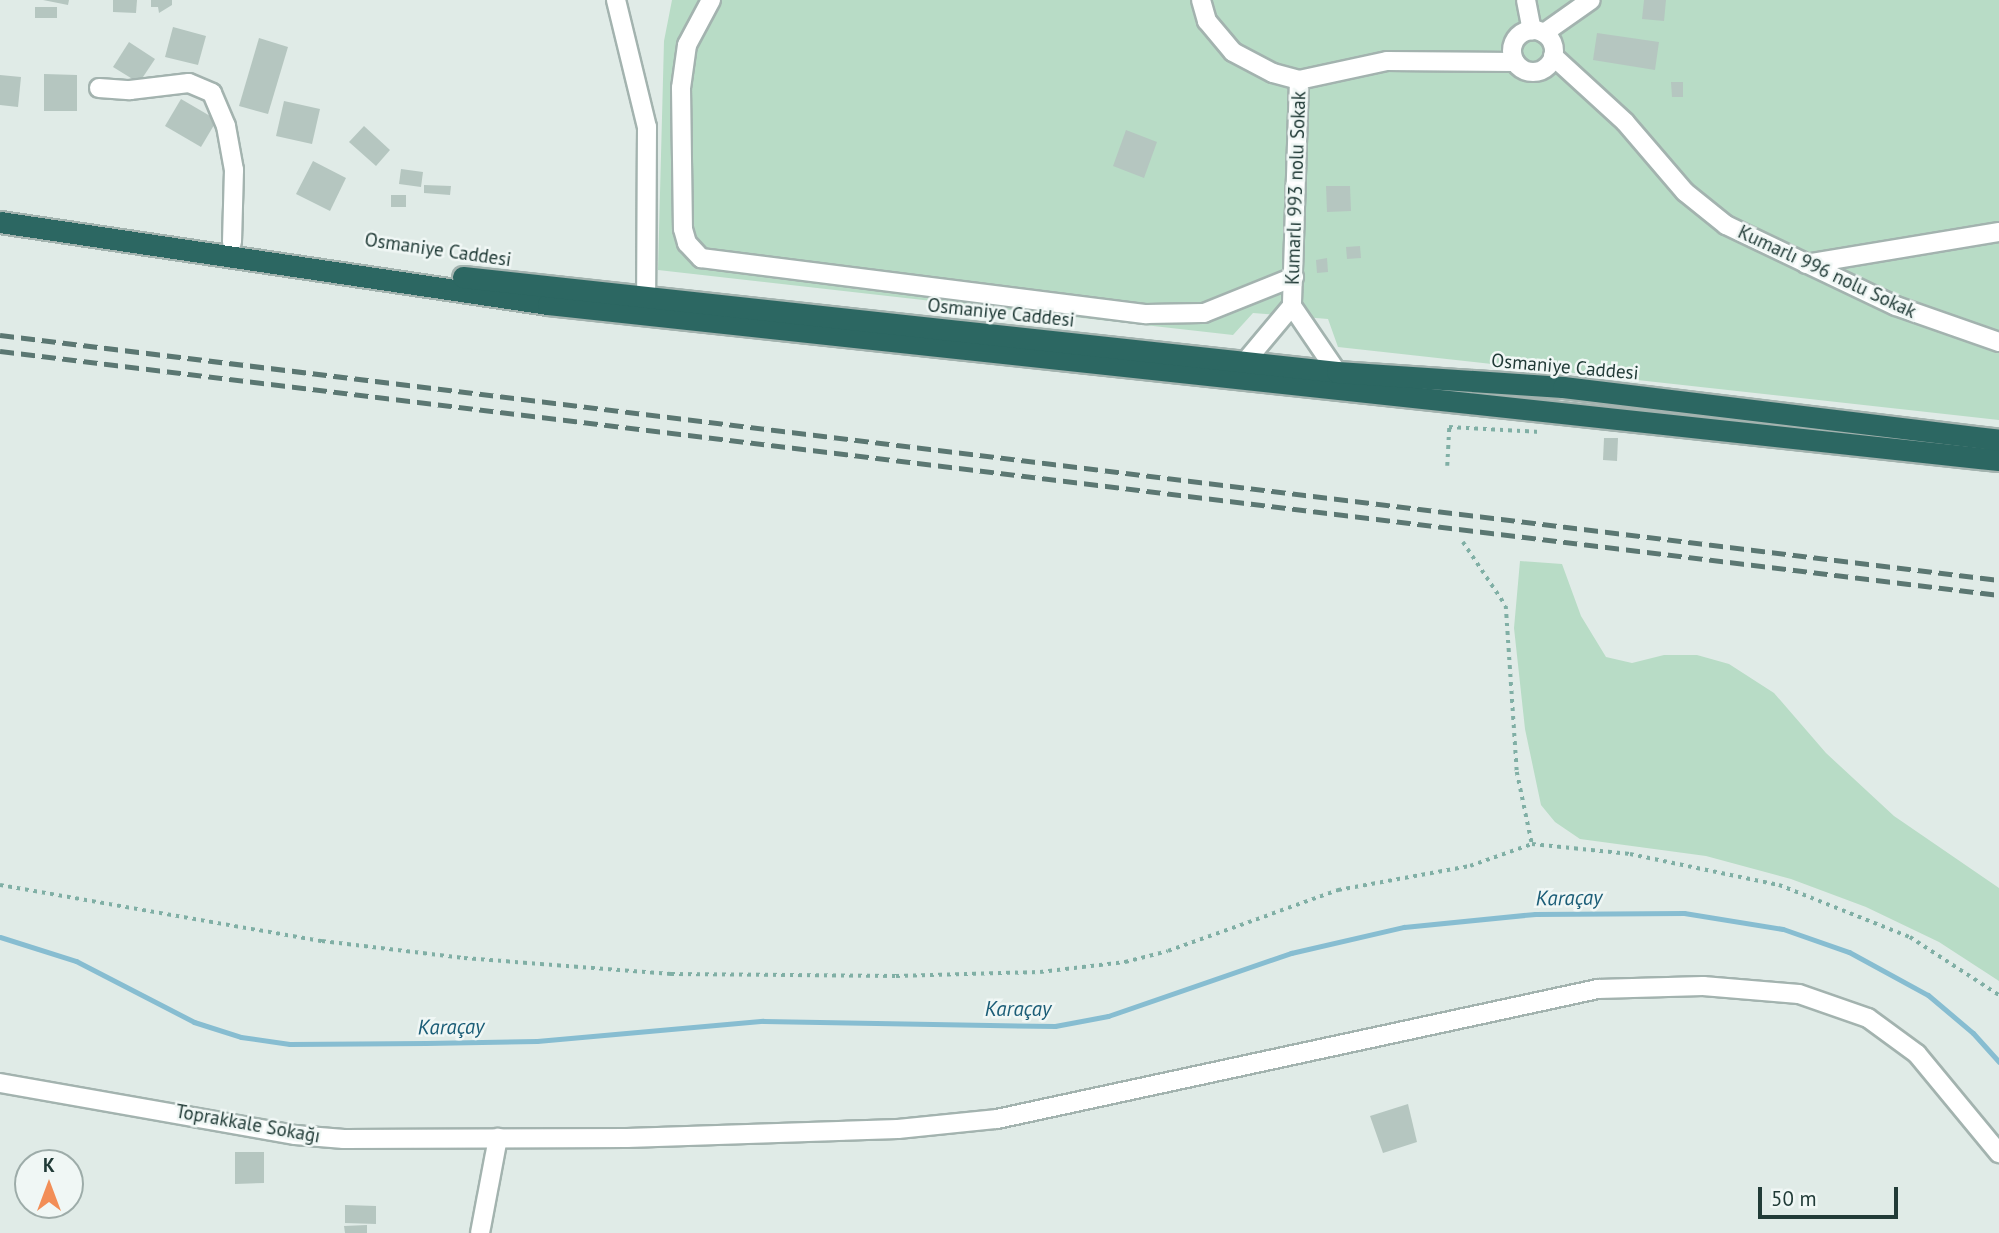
<!DOCTYPE html>
<html>
<head>
<meta charset="utf-8">
<style>
  body { margin:0 }
  #map { position:relative; width:1999px; height:1233px; overflow:hidden; background:#e0ebe7; font-family:"PT Sans",sans-serif }
  div>[style] { position:absolute }
  [style*='--x'] { left:calc(var(--x)*1px); top:calc(var(--y)*1px); width:calc(var(--w)*1px); rotate:calc(var(--a)*1deg) }
  .green>* { inset:0; background:#b8dcc6 }
  .stream>* { height:5px; margin:-2.5px; padding:0 2.5px; transform-origin:2.5px; border-radius:2.5px; background:#87bdd1 }
  .building>* { inset:0; background:#b5c6c0 }
  .path>* { height:3.5px; margin-top:-1.75px; transform-origin:0; background:repeating-linear-gradient(90deg,#80afa5 0 3.5px,transparent 0 8.5px) }
  .roads { filter:drop-shadow(2px 0 #a3b3af) drop-shadow(-2px 0 #a3b3af) drop-shadow(0 2px #a3b3af) drop-shadow(0 -2px #a3b3af) }
  .minor>* { height:18px; margin:-9px; padding:0 9px; transform-origin:9px; border-radius:9px; background:#fff }
  .minor>.ring { margin:-9px; padding:0; box-sizing:content-box; background:none; border:18px solid #fff; border-radius:50% }
  .highway>* { height:21px; margin:-10.5px; padding:0 10.5px; transform-origin:10.5px; border-radius:10.5px; background:#2c6762 }
  .rail>* { height:5px; margin-top:-2.5px; transform-origin:0; background:repeating-linear-gradient(90deg,#5b7772 0 14px,transparent 0 21px) }
  span { translate:-50% -50%; white-space:nowrap; text-align:center; line-height:1.15; -webkit-text-stroke:5px #f0f7f5; paint-order:stroke }
  .street-label { font-size:19px; color:#213b37 }
  .water-label { font-size:21px; color:#1b5d77; font-style:italic }
  .north { position:absolute; left:14px; top:1149px; width:70px; height:70px; box-sizing:border-box; background:#f0f7f5; border:2px solid #9daca9; border-radius:50%; rotate:0deg; font-size:19px; font-weight:700; line-height:28px; text-align:center; color:#213b37 }
  .north::after { content:''; display:block; margin:auto; width:24px; height:32px; background:#f28e57; clip-path:polygon(50% 0,100% 100%,50% 72%,0 100%) }
  .scale { position:absolute; left:1758px; top:1187px; width:140px; height:32px; box-sizing:border-box; border:4px solid #213b37; border-top:0; padding-left:9px; font-size:21px; line-height:24px; white-space:nowrap; color:#213b37; -webkit-text-stroke:5px #f0f7f5; paint-order:stroke }
</style>
</head>
<body>
<div id="map">
  <div class="green">
    <div style="clip-path:polygon(672px 0,1999px 0,1999px 420px,1338px 347px,1328px 319px,1253px 313px,1233px 335px,658px 270px,664px 41px)"></div>
    <div style="clip-path:polygon(1520px 561px,1562px 564px,1581px 616px,1606px 657px,1632px 663px,1664px 655px,1697px 655px,1729px 664px,1774px 693px,1826px 753px,1894px 816px,1999px 888px,1999px 981px,1939px 942px,1866px 907px,1791px 879px,1706px 856px,1580px 839px,1555px 822px,1541px 805px,1525px 729px,1514px 628px)"></div>
  </div>
  <div class="stream">
    <div style="--x:0;--y:937;--w:80;--a:17.5"></div>
    <div style="--x:76;--y:961;--w:133;--a:27.3"></div>
    <div style="--x:194;--y:1022;--w:49;--a:17.7"></div>
    <div style="--x:241;--y:1037;--w:49;--a:8.1"></div>
    <div style="--x:290;--y:1044;--w:136;--a:-0.4"></div>
    <div style="--x:426;--y:1043;--w:111;--a:-1"></div>
    <div style="--x:537;--y:1041;--w:227;--a:-5.1"></div>
    <div style="--x:763;--y:1021;--w:292;--a:1"></div>
    <div style="--x:1055;--y:1026;--w:54;--a:-10.7"></div>
    <div style="--x:1108;--y:1016;--w:194;--a:-19"></div>
    <div style="--x:1291;--y:953;--w:116;--a:-13"></div>
    <div style="--x:1404;--y:927;--w:132;--a:-5.7"></div>
    <div style="--x:1535;--y:914;--w:149;--a:-0.4"></div>
    <div style="--x:1684;--y:913;--w:100;--a:9.2"></div>
    <div style="--x:1783;--y:929;--w:70;--a:19.2"></div>
    <div style="--x:1849;--y:952;--w:90;--a:28.6"></div>
    <div style="--x:1928;--y:995;--w:59;--a:40.2"></div>
    <div style="--x:1973;--y:1033;--w:39;--a:48"></div>
  </div>
  <div class="building">
    <div style="clip-path:polygon(43px 0,69px 0,68px 5px)"></div>
    <div style="clip-path:polygon(113px 0,137px 0,136px 13px,113px 12px)"></div>
    <div style="clip-path:polygon(151px 0,172px 0,172px 5px,159px 13px,158px 7px,151px 7px)"></div>
    <div style="clip-path:polygon(1644px 0,1666px 0,1664px 21px,1642px 19px)"></div>
    <div style="clip-path:polygon(35px 7px,57px 7px,57px 18px,35px 18px)"></div>
    <div style="clip-path:polygon(173px 27px,206px 36px,198px 65px,165px 57px)"></div>
    <div style="clip-path:polygon(1597px 33px,1659px 42px,1655px 70px,1593px 60px)"></div>
    <div style="clip-path:polygon(259px 38px,288px 47px,268px 114px,239px 106px)"></div>
    <div style="clip-path:polygon(129px 42px,155px 59px,139px 83px,113px 67px)"></div>
    <div style="clip-path:polygon(44px 74px,77px 75px,77px 111px,44px 111px)"></div>
    <div style="clip-path:polygon(0 75px,21px 77px,18px 107px,0 105px)"></div>
    <div style="clip-path:polygon(1671px 82px,1683px 82px,1683px 97px,1672px 97px)"></div>
    <div style="clip-path:polygon(181px 99px,217px 120px,201px 147px,165px 126px)"></div>
    <div style="clip-path:polygon(284px 101px,320px 109px,312px 144px,276px 136px)"></div>
    <div style="clip-path:polygon(364px 126px,390px 150px,376px 166px,349px 142px)"></div>
    <div style="clip-path:polygon(1126px 130px,1157px 142px,1144px 178px,1113px 166px)"></div>
    <div style="clip-path:polygon(313px 161px,346px 178px,330px 211px,296px 194px)"></div>
    <div style="clip-path:polygon(401px 169px,423px 172px,421px 187px,399px 184px)"></div>
    <div style="clip-path:polygon(424px 185px,451px 186px,450px 195px,424px 193px)"></div>
    <div style="clip-path:polygon(1326px 186px,1350px 186px,1351px 211px,1327px 212px)"></div>
    <div style="clip-path:polygon(391px 195px,406px 195px,406px 207px,391px 207px)"></div>
    <div style="clip-path:polygon(1360px 246px,1361px 258px,1347px 259px,1346px 247px)"></div>
    <div style="clip-path:polygon(1327px 258px,1328px 272px,1317px 273px,1316px 260px)"></div>
    <div style="clip-path:polygon(1604px 438px,1618px 438px,1617px 461px,1603px 460px)"></div>
    <div style="clip-path:polygon(1408px 1104px,1417px 1142px,1383px 1153px,1370px 1116px)"></div>
    <div style="clip-path:polygon(235px 1152px,264px 1152px,264px 1183px,235px 1184px)"></div>
    <div style="clip-path:polygon(345px 1205px,376px 1206px,376px 1224px,345px 1223px)"></div>
    <div style="clip-path:polygon(367px 1225px,367px 1233px,345px 1233px,344px 1226px)"></div>
  </div>
  <div class="path">
    <div style="--x:1447;--y:466;--w:39;--a:-87"></div>
    <div style="--x:1449;--y:427;--w:91;--a:3.1"></div>
    <div style="--x:1463;--y:542;--w:77;--a:56.1"></div>
    <div style="--x:1506;--y:606;--w:166;--a:86.2"></div>
    <div style="--x:1517;--y:772;--w:74;--a:78.2"></div>
    <div style="--x:0;--y:885;--w:327;--a:9.9"></div>
    <div style="--x:322;--y:941;--w:143;--a:6.8"></div>
    <div style="--x:464;--y:958;--w:208;--a:4.4"></div>
    <div style="--x:671;--y:974;--w:225;--a:0.5"></div>
    <div style="--x:896;--y:976;--w:144;--a:-1.6"></div>
    <div style="--x:1040;--y:972;--w:86;--a:-6.7"></div>
    <div style="--x:1125;--y:962;--w:44;--a:-14.3"></div>
    <div style="--x:1168;--y:951;--w:181;--a:-19.7"></div>
    <div style="--x:1338;--y:890;--w:134;--a:-10.3"></div>
    <div style="--x:1470;--y:866;--w:66;--a:-19.5"></div>
    <div style="--x:1532;--y:844;--w:99;--a:5.8"></div>
    <div style="--x:1630;--y:854;--w:152;--a:11.8"></div>
    <div style="--x:1779;--y:885;--w:141;--a:21.7"></div>
    <div style="--x:1910;--y:937;--w:106;--a:33.1"></div>
  </div>
  <div class="roads">
    <div class="minor">
      <div style="--x:616;--y:0;--w:131;--a:76.3"></div>
      <div style="--x:647;--y:127;--w:171;--a:90.3"></div>
      <div style="--x:711;--y:0;--w:51;--a:118.1"></div>
      <div style="--x:687;--y:45;--w:43;--a:97.9"></div>
      <div style="--x:681;--y:88;--w:141;--a:89.2"></div>
      <div style="--x:683;--y:229;--w:15;--a:74"></div>
      <div style="--x:687;--y:243;--w:21;--a:47"></div>
      <div style="--x:701;--y:258;--w:449;--a:7.2"></div>
      <div style="--x:1146;--y:314;--w:58;--a:-1"></div>
      <div style="--x:1204;--y:313;--w:97;--a:-21.8"></div>
      <div style="--x:1201;--y:0;--w:22;--a:74"></div>
      <div style="--x:1207;--y:21;--w:40;--a:50"></div>
      <div style="--x:1233;--y:52;--w:45;--a:27.7"></div>
      <div style="--x:1273;--y:73;--w:27;--a:15"></div>
      <div style="--x:1299;--y:80;--w:226;--a:91.8"></div>
      <div style="--x:1526;--y:0;--w:31;--a:79"></div>
      <div class="ring" style="left:1512px;top:30px;width:24px;height:24px"></div>
      <div style="--x:1544;--y:33;--w:57;--a:-35.1"></div>
      <div style="--x:1553;--y:56;--w:98;--a:42.5"></div>
      <div style="--x:1625;--y:122;--w:92;--a:49.4"></div>
      <div style="--x:1685;--y:192;--w:53;--a:38.8"></div>
      <div style="--x:1726;--y:225;--w:188;--a:25.5"></div>
      <div style="--x:1896;--y:306;--w:109;--a:19.3"></div>
      <div style="--x:1299;--y:80;--w:90;--a:-12.2"></div>
      <div style="--x:1387;--y:61;--w:128;--a:0.4"></div>
      <div style="--x:99;--y:88;--w:31;--a:4"></div>
      <div style="--x:130;--y:90;--w:59;--a:-6.8"></div>
      <div style="--x:189;--y:83;--w:25;--a:23"></div>
      <div style="--x:212;--y:93;--w:36;--a:67"></div>
      <div style="--x:226;--y:126;--w:45;--a:79.7"></div>
      <div style="--x:234;--y:170;--w:72;--a:91.6"></div>
      <div style="--x:1806;--y:264;--w:196;--a:-9.4"></div>
      <div style="--x:1245;--y:362;--w:73;--a:-50"></div>
      <div style="--x:1292;--y:306;--w:80;--a:55.7"></div>
      <div style="--x:0;--y:1083;--w:300;--a:10"></div>
      <div style="--x:295;--y:1135;--w:49;--a:4.7"></div>
      <div style="--x:344;--y:1139;--w:283;--a:-0.2"></div>
      <div style="--x:627;--y:1138;--w:271;--a:-1.9"></div>
      <div style="--x:898;--y:1129;--w:100;--a:-5.8"></div>
      <div style="--x:997;--y:1119;--w:615;--a:-12.21"></div>
      <div style="--x:1598;--y:989;--w:105;--a:-1.6"></div>
      <div style="--x:1703;--y:986;--w:96;--a:4.8"></div>
      <div style="--x:1799;--y:994;--w:73;--a:19.2"></div>
      <div style="--x:1868;--y:1018;--w:61;--a:36.3"></div>
      <div style="--x:1917;--y:1054;--w:129;--a:50.4"></div>
      <div style="--x:480;--y:1233;--w:97;--a:-79.3"></div>
    </div>
    <div class="highway">
      <div style="--x:0;--y:222;--w:554;--a:8.51"></div>
      <div style="--x:548;--y:304;--w:1459;--a:6.14"></div>
      <div style="--x:463;--y:277;--w:879;--a:6.2"></div>
      <div style="--x:1337;--y:372;--w:226;--a:3.8"></div>
      <div style="--x:1563;--y:387;--w:439;--a:6.9"></div>
    </div>
  </div>
  <div class="rail">
    <div style="--x:0;--y:335;--w:2014;--a:6.99"></div>
    <div style="--x:0;--y:351;--w:2014;--a:6.96"></div>
  </div>
  <div class="street-label">
    <span style="left:1296px;top:188px;rotate:-88deg">Kumarlı 993 nolu Sokak</span>
    <span style="left:438px;top:250px;rotate:8deg">Osmaniye Caddesi</span>
    <span style="left:1827px;top:272px;rotate:25deg">Kumarlı 996 nolu Sokak</span>
    <span style="left:1001px;top:313px;rotate:6deg">Osmaniye Caddesi</span>
    <span style="left:1565px;top:367px;rotate:5deg">Osmaniye Caddesi</span>
    <span style="left:248px;top:1124px;rotate:10deg">Toprakkale Sokağı</span>
  </div>
  <div class="water-label">
    <span style="left:1569px;top:898px;rotate:-1deg">Karaçay</span>
    <span style="left:1018px;top:1009px">Karaçay</span>
    <span style="left:451px;top:1027px;rotate:-1deg">Karaçay</span>
  </div>
  <div class="north">K</div>
  <div class="scale">50 m</div>
</div>
</body>
</html>
